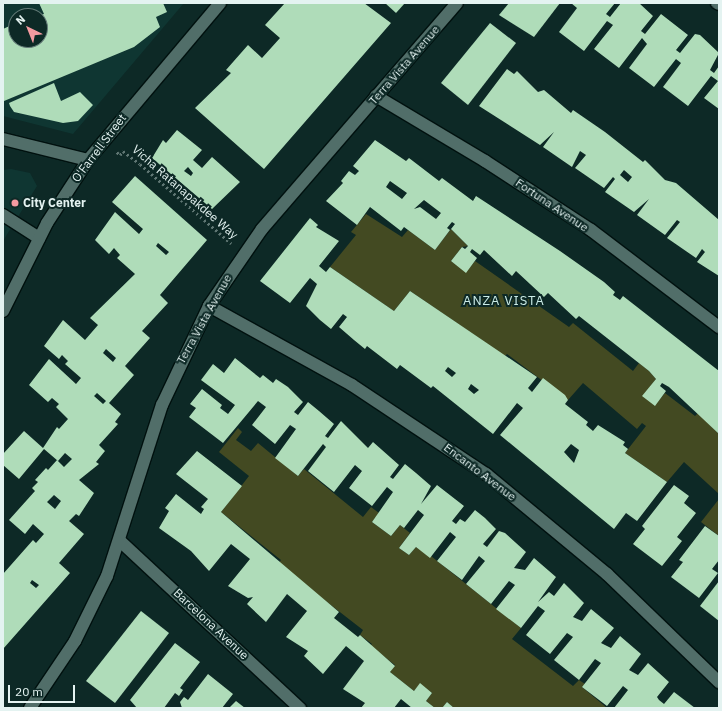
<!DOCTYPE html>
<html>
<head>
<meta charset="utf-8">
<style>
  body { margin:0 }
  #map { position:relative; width:722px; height:711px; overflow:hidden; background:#0d2926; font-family:"IBM Plex Sans",sans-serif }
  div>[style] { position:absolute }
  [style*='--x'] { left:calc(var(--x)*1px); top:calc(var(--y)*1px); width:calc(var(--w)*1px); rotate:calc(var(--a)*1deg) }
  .built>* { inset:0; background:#0f3632 }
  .green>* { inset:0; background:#434a22 }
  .building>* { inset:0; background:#afdcb9 }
  .path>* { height:2.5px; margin-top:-1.25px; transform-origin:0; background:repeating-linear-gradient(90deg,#5f7673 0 2px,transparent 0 5px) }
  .roads { filter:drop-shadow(1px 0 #00110f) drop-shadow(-1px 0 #00110f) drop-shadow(0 1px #00110f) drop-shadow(0 -1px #00110f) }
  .minor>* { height:12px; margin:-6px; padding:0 6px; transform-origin:6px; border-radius:6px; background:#516e69 }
  .dots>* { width:11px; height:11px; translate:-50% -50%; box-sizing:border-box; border:2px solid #0d2926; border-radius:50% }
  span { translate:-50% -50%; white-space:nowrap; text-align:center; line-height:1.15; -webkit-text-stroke:4px #0d2926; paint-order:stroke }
  .street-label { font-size:12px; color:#e4f3f1 }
  .poi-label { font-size:12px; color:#e4f3f1; font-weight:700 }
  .left { translate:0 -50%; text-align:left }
  .neighbourhood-label { font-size:13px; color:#ccece7; letter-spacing:1px }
  .frame { position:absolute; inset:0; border:4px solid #e4f3f1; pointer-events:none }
  .north { position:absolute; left:8px; top:8px; width:40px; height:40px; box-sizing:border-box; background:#0d2926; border:1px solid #637a77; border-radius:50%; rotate:317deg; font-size:11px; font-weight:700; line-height:16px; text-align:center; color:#e4f3f1 }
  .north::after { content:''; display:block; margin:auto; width:14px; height:18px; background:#f49aa0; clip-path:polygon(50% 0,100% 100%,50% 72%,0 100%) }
  .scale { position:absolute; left:8px; top:685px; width:67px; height:18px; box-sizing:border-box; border:2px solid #e4f3f1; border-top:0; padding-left:5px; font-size:12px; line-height:14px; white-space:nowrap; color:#e4f3f1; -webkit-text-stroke:3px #0d2926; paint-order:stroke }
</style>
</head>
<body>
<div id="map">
  <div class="built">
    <div style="clip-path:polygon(evenodd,3px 3px,184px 3px,73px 134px,3px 116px,3px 3px,16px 16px,40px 16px,40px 40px,16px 40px,16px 16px)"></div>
    <div style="clip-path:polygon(11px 169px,30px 173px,37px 186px,3px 241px,3px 170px)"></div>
  </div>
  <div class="green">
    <div style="clip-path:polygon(366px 214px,402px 237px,408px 230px,435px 250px,451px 229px,468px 246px,462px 247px,451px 261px,466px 272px,475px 261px,569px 327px,573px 323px,633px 371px,639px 363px,649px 371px,656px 379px,643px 396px,655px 405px,665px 393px,695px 416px,698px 413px,719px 434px,719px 494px,684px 462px,667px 482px,625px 453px,646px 426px,642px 423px,637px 429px,583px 383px,568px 400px,507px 354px,505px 356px,410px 291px,394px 311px,330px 267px,356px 235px,351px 232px)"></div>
    <div style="clip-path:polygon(238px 428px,242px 432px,236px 440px,251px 451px,258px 443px,298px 476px,304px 469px,363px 517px,371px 507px,379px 513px,372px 522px,391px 536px,400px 525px,410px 533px,399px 548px,409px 555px,416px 547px,431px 556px,521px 628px,512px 639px,573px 686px,579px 680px,585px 684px,582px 687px,607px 708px,454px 708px,447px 702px,442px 708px,435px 708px,426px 701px,432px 693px,420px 684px,414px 691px,390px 672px,395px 665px,370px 646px,372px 644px,360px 635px,363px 630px,278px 564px,281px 560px,221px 512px,249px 476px,219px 452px)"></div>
    <div style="clip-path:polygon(719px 499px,719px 536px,701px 522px)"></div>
  </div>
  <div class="building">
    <div style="clip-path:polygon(39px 3px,163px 3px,167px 12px,156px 17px,160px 27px,134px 47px,4px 101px,3px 29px,16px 23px,16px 40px,40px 40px,40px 15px,44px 14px)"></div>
    <div style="clip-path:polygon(285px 3px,364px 3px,391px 23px,264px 169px,195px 108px,231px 73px,226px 70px,248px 45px,262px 58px,280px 38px,265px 25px)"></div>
    <div style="clip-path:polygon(385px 3px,405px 3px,396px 13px)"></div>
    <div style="clip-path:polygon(509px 3px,560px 3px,534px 37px,499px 15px)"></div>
    <div style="clip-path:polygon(571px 3px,615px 3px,606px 14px,610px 17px,621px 3px,639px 3px,653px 16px,641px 31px,645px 34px,661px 14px,688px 35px,676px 50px,680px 53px,695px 34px,700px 35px,719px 53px,710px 70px,714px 73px,719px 66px,719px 109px,704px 98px,718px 81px,711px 76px,688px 106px,663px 87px,681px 63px,676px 59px,654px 87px,629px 68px,647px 44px,642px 38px,619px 68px,594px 49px,613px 25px,607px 21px,584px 51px,559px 32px,577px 8px)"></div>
    <div style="clip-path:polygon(490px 23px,516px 43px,468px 105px,441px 83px)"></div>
    <div style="clip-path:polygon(evenodd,507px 69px,514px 74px,517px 71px,538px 92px,544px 90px,571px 113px,573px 110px,605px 132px,643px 162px,645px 160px,665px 180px,676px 183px,719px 220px,719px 276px,697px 262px,705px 252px,702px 249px,696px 258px,667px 238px,680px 222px,677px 220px,665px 235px,637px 215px,649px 199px,634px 212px,605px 192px,615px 179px,613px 177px,604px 188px,575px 168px,586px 155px,580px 151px,572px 167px,543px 147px,554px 132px,540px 145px,479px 106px,507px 69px,624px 170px,632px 177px,628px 182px,620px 175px,624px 170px)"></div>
    <div style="clip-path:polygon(54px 83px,61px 101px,80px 92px,93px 105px,78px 121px,63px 123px,14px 112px,10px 106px,9px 103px)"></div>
    <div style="clip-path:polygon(evenodd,177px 130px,202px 150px,193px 160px,202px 168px,212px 157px,240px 182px,212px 209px,152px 158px,163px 140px,166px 143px,177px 130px,188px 167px,193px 173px,191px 176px,184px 171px,188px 167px)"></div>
    <div style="clip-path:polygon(evenodd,375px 140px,406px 161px,409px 158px,439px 181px,442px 178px,473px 201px,476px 196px,560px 251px,604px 282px,615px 292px,613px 295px,620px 300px,623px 296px,719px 371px,719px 434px,669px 387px,662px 383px,660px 386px,666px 391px,655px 406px,642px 396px,656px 379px,649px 371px,579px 316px,576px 319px,548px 293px,544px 297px,516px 271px,512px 276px,484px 250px,480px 255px,472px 249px,470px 252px,477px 258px,466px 273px,451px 261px,462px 247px,465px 249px,468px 246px,451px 229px,455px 224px,452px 222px,447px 228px,450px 230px,435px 250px,404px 227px,401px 231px,370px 207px,357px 225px,326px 201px,343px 183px,341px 181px,349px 171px,355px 175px,359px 171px,353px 166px,375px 140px,390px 181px,407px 193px,402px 199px,386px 187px,390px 181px,375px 140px,424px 200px,441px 213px,436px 219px,420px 207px,414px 209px,424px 200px)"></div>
    <div style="clip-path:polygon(evenodd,135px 176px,207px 240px,160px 295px,168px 303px,142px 331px,150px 338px,125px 366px,134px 375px,109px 403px,121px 414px,115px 422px,118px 424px,99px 445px,105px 451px,96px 462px,99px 464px,79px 480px,94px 493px,79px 516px,76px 514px,69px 521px,84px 534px,59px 563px,70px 573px,3px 649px,3px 574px,33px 540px,36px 543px,44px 534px,33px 524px,25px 534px,9px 520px,35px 491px,32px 488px,38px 482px,35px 480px,46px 468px,48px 470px,57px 460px,64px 467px,72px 459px,65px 453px,58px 461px,44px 449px,19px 479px,3px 465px,3px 454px,24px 431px,43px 448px,57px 427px,59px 429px,68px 419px,56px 407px,59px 404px,52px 398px,48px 402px,29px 385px,49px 359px,76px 384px,81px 378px,65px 364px,68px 361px,62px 355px,59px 359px,44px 346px,63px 320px,85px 340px,98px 325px,90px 318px,135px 274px,117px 258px,120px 255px,114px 248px,109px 254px,95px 240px,115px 212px,139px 234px,143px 229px,112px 202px,135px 176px,158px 243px,169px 252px,166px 255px,156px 246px,158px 243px,135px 176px,106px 349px,116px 358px,113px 362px,103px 353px,106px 349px,135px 176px,97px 393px,106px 401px,103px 404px,94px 396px,97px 393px,135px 176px,54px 495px,61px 501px,55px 509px,47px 502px,54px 495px,135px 176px,32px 580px,39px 585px,36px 588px,30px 583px,32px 580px)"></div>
    <div style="clip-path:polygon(evenodd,310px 218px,318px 225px,316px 227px,339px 241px,319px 266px,326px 272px,330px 267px,394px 311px,410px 291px,537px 377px,528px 388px,532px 392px,543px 378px,565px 395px,568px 400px,565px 404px,588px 422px,586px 425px,593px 431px,598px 425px,625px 442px,623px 445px,628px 449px,625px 453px,667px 482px,637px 521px,626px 513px,614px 529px,500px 435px,523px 408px,517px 403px,493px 434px,433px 386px,431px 388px,400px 365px,397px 369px,367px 346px,365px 349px,354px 340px,339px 327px,347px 317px,343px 314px,331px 329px,320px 320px,306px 306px,317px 284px,310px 278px,290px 303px,260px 281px,310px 218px,448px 367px,456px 373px,452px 377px,445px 371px,448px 367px,310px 218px,471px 384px,479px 390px,474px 394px,468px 389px,471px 384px,310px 218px,571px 444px,579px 450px,574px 463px,564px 452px,571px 444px)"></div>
    <div style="clip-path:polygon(235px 358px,260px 378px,263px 375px,273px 383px,276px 379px,288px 387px,303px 402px,294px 412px,298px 415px,308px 402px,319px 411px,334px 424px,325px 436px,328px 438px,341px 421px,368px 448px,373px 442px,399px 465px,390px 477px,393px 479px,405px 464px,416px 473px,431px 486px,421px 504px,437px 485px,464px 506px,452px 521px,456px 524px,460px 519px,465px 522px,475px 510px,485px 518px,496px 529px,483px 544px,487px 547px,499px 531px,505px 533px,526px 552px,514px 568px,525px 570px,534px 558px,556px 577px,538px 602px,549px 592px,554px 596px,564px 583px,584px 603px,573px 617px,582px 621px,591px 609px,614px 628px,601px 643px,611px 648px,620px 636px,641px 654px,629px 670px,638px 675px,648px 663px,669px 682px,657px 697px,659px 700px,664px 704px,674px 692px,695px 708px,614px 708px,628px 690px,623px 686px,607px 706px,582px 687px,601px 663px,595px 659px,579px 680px,554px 660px,573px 637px,567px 633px,550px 654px,526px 635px,545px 611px,538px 606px,521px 628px,496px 609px,515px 585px,509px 581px,491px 604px,466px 584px,485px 561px,479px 556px,462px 580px,437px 561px,456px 537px,450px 532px,430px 558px,416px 547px,409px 555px,399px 548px,424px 515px,418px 510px,404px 528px,400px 525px,391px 536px,372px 522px,393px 492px,387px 487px,372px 506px,349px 488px,362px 471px,355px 465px,334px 492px,308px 471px,326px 447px,323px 444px,298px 476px,275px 458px,296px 429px,290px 425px,275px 444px,252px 425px,266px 407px,258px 401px,223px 443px,189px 417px,196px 408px,190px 404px,202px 389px,222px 405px,220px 408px,228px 414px,235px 405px,201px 380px,213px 364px,224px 373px)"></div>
    <div style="clip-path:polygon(197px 451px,242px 486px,221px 512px,339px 612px,334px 618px,358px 637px,360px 635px,395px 666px,390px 672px,414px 691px,420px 683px,432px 693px,426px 701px,435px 708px,412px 708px,401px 699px,394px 708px,361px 708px,365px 703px,343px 689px,364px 661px,346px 646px,323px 674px,304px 656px,308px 651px,286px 637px,307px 611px,287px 594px,266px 622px,247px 604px,253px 597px,248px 598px,228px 586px,250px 559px,231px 544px,209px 571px,191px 551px,159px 528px,169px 511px,165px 508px,176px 494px,201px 514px,204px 509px,201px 507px,208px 499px,176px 474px)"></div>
    <div style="clip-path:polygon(674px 485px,689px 496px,684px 503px,696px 513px,677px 537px,682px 541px,662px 566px,633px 544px,645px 529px,642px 526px)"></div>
    <div style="clip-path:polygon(705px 526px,719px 536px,719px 560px,712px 569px,718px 573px,699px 598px,671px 577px,683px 562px,679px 560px)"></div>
    <div style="clip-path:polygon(719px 581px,719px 621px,700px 606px)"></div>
    <div style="clip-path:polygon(141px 611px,169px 633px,115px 703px,86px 681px)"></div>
    <div style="clip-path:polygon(175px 643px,200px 662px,180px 688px,183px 690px,179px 696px,175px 693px,164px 708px,137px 708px,130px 700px)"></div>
    <div style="clip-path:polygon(208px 674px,233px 694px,222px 708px,182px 708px,180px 702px,184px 697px,188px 700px)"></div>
    <div style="clip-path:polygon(236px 701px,245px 708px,229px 708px)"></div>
    <div style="clip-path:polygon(447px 702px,454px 708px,442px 708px)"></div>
  </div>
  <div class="path">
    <div style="--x:117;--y:152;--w:4;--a:45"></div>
    <div style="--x:120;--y:155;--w:5;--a:-53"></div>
    <div style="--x:123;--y:151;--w:21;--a:37"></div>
    <div style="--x:140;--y:164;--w:121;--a:41"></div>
  </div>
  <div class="roads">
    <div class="minor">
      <div style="--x:717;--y:3;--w:2;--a:27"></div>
      <div style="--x:376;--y:96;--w:127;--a:30.8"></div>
      <div style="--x:485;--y:161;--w:126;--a:33.1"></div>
      <div style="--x:591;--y:230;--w:161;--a:37.2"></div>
      <div style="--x:3;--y:139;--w:88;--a:13.9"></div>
      <div style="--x:3;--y:215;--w:43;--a:32.6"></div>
      <div style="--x:209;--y:306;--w:163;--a:28.9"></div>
      <div style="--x:352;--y:385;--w:161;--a:33.6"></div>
      <div style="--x:486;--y:474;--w:157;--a:39.6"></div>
      <div style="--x:607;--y:574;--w:156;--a:44"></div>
      <div style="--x:3;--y:311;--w:98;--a:-63.4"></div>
      <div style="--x:47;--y:223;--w:75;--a:-56.9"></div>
      <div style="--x:88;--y:160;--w:205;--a:-49.9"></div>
      <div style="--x:120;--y:541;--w:246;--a:42.9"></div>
      <div style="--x:30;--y:708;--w:81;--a:-56.1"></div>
      <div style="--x:75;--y:641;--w:72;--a:-63.8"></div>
      <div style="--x:107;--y:576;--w:180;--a:-72.2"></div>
      <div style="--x:162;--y:405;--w:110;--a:-64.6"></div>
      <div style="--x:209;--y:306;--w:93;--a:-55.5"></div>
      <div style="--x:262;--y:229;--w:298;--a:-49.2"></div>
    </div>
  </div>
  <div class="dots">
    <div style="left:15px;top:203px;background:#f49aa0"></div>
  </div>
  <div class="street-label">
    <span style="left:404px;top:65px;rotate:-49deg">Terra Vista Avenue</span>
    <span style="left:99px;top:148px;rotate:-53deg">O'Farrell Street</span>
    <span style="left:185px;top:192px;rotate:41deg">Vicha Ratanapakdee Way</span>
    <span style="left:552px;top:205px;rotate:34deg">Fortuna Avenue</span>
    <span style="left:204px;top:319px;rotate:-61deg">Terra Vista Avenue</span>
    <span style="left:480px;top:472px;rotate:37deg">Encanto Avenue</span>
    <span style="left:211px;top:624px;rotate:43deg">Barcelona Avenue</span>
  </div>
  <div class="poi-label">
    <span class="left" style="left:23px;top:203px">City Center</span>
  </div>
  <div class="neighbourhood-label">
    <span style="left:504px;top:301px">ANZA VISTA</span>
  </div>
  <div class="frame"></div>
  <div class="north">N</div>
  <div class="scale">20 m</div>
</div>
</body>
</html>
